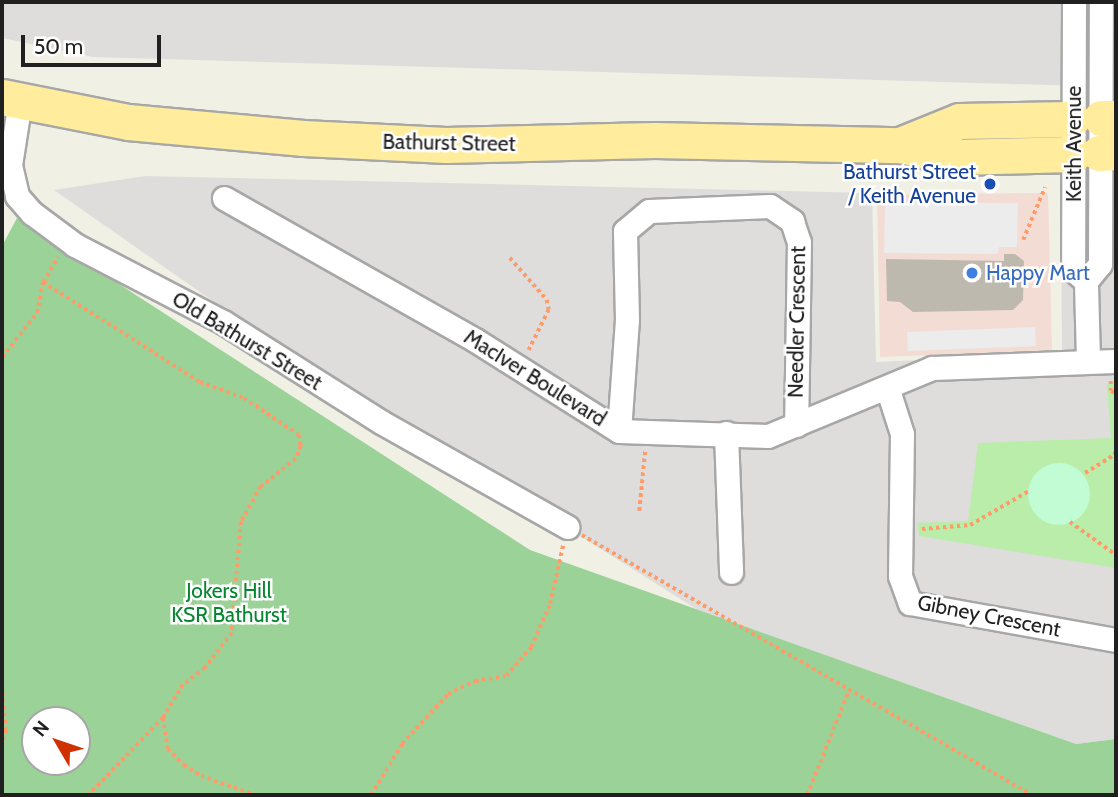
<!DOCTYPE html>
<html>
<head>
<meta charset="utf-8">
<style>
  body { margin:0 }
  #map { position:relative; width:1118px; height:797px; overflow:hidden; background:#f1f0e5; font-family:Cabin,sans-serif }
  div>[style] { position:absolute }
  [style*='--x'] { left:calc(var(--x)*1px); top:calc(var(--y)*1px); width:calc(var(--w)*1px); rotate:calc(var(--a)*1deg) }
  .residential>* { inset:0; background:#dedddc }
  .commercial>* { inset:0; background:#f2dcd4 }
  .grass>* { inset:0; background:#baeda9 }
  .forest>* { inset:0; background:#9bd298 }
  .park>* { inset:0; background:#c1fcd4 }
  .round { border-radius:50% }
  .parking>* { inset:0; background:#ececec }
  .building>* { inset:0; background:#beb9ae }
  .path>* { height:3.5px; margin-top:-1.75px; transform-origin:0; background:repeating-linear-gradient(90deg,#ff9b68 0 3.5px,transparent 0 7px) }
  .roads { filter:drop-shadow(2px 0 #a7a7a7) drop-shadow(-2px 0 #a7a7a7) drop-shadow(0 2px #a7a7a7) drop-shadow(0 -2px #a7a7a7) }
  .minor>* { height:23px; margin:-11.5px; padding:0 11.5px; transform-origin:11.5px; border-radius:11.5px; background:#fff }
  .primary>* { height:35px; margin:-17.5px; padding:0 17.5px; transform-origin:17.5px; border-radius:17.5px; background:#ffec9c }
  .dots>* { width:19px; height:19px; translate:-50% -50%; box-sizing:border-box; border:4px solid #fff; border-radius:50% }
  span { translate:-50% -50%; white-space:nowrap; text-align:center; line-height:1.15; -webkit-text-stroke:5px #fff; paint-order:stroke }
  .street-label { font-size:21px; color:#202020 }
  .transit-label { font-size:21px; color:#164399 }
  .right { translate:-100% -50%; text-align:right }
  .shop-label { font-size:21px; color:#366cbe }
  .left { translate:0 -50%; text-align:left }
  .park-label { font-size:21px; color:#06862f }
  .frame { position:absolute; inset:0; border:4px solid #202020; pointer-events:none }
  .north { position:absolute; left:21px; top:706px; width:70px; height:70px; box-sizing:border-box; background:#fff; border:2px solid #a6a6a6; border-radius:50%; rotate:309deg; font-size:19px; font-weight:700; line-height:28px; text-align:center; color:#202020 }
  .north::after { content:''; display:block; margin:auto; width:24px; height:32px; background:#cf3100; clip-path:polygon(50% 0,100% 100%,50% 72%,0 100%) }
  .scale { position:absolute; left:21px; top:35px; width:140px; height:32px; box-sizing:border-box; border:4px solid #202020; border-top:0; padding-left:9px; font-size:21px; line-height:24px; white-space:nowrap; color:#202020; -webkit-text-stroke:5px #fff; paint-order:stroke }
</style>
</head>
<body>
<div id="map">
  <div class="residential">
    <div style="clip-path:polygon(2px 2px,1116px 2px,1116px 87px,93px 57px,2px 38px)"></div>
    <div style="clip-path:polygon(145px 176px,872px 193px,876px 362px,1062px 353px,1061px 192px,1116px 193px,1116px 739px,1076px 744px,698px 610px,283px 350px,54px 190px)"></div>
  </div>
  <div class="commercial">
    <div style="clip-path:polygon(1048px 193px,1052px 350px,880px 357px,877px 195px)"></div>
  </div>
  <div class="grass">
    <div style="clip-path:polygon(1116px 382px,1116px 568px,919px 536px,917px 523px,968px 521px,978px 443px,1111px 438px,1107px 384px)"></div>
  </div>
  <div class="forest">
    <div style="clip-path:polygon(evenodd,17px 218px,530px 550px,1076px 744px,1116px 739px,1116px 795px,2px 795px,2px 246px,17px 218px,35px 720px,77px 720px,77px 762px,35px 762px,35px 720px)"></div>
  </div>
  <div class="park">
    <div class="round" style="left:1028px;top:463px;width:62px;height:62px"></div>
  </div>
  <div class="parking">
    <div style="clip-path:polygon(885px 202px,1018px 203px,1017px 247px,999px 247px,998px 254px,884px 253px)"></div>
    <div style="clip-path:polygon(1035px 327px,1036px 346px,908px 351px,907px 332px)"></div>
  </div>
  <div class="building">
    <div style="clip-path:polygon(1004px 254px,1015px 254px,1024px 261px,1023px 300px,1013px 310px,913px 312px,900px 302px,887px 301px,886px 259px,1004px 261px)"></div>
  </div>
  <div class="path">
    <div style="--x:1023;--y:240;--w:57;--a:-67.5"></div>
    <div style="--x:510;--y:258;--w:56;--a:48.6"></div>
    <div style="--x:547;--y:300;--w:10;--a:79"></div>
    <div style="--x:549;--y:310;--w:45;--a:116.6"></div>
    <div style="--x:43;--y:282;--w:186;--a:32.5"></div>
    <div style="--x:200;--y:382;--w:47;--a:20"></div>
    <div style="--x:244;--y:398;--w:66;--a:33.9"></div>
    <div style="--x:299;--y:435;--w:11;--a:80"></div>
    <div style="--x:301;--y:446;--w:14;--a:111"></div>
    <div style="--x:296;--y:459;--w:45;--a:141.3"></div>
    <div style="--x:261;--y:487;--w:40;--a:119.7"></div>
    <div style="--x:241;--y:522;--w:111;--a:94.6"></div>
    <div style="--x:232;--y:633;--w:44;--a:127.6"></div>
    <div style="--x:205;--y:668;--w:28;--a:142"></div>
    <div style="--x:183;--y:685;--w:39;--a:121"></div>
    <div style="--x:163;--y:718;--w:107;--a:133.9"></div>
    <div style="--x:2;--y:357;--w:56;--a:-51.5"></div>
    <div style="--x:37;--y:313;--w:32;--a:-79"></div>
    <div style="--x:43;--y:282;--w:29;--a:-59"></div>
    <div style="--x:1111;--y:381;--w:10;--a:90"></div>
    <div style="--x:1111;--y:391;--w:5;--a:22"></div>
    <div style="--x:1085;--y:473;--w:34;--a:-32"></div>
    <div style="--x:1114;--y:455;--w:5;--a:-68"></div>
    <div style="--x:639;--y:511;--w:60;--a:-84.3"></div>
    <div style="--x:1070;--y:522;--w:57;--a:35.7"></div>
    <div style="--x:922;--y:529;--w:48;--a:-4.8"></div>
    <div style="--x:970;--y:525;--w:68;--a:-30"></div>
    <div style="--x:582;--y:535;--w:520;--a:30.02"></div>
    <div style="--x:2;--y:685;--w:45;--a:84.9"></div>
    <div style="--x:6;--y:730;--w:16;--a:104"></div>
    <div style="--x:163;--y:718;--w:31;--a:81"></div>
    <div style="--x:168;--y:749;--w:23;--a:45"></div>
    <div style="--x:184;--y:765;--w:20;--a:33"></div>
    <div style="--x:201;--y:776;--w:57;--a:19.4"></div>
    <div style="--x:371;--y:795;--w:60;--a:-58.7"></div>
    <div style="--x:402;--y:744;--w:68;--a:-47.4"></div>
    <div style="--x:448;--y:694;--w:30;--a:-26"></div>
    <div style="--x:475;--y:681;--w:31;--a:-9"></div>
    <div style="--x:506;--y:676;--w:38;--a:-49"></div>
    <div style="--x:531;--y:647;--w:47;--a:-66.2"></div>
    <div style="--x:550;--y:604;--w:60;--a:-77.6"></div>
    <div style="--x:807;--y:795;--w:113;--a:-68.2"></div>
  </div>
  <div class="roads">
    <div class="minor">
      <div style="--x:1074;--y:2;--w:268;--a:90.2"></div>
      <div style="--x:1073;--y:270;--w:17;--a:40"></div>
      <div style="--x:20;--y:101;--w:65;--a:98.9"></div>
      <div style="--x:10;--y:165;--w:32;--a:77"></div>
      <div style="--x:17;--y:196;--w:23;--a:49"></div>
      <div style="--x:32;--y:213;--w:54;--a:36.7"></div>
      <div style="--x:75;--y:245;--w:167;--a:27.5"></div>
      <div style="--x:223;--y:322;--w:187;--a:32.3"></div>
      <div style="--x:381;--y:422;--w:214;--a:29.4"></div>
      <div style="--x:224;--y:198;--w:288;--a:29.5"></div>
      <div style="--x:475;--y:340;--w:170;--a:32.3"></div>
      <div style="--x:619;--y:431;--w:149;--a:1.9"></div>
      <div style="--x:768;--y:436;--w:178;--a:-22.5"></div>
      <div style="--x:932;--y:368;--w:184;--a:-2.2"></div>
      <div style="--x:1088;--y:360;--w:79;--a:-91.5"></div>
      <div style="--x:1086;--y:281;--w:22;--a:-51"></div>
      <div style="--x:1100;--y:264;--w:262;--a:-89.8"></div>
      <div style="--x:888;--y:390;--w:46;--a:72.3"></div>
      <div style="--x:902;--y:434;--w:142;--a:90.8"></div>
      <div style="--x:900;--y:576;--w:29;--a:70"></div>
      <div style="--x:910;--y:603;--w:209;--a:10.2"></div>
      <div style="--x:619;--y:431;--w:111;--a:-85.9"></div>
      <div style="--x:627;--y:320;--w:89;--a:-91.3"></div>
      <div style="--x:625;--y:231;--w:31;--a:-40"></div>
      <div style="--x:649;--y:211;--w:121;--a:-2.4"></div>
      <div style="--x:770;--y:206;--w:27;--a:34"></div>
      <div style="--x:792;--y:221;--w:22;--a:72"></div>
      <div style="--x:799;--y:242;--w:183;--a:90.9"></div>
      <div style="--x:726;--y:433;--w:139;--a:87.9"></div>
    </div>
    <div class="primary">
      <div style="--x:2;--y:97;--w:128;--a:11.2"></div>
      <div style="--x:128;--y:122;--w:176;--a:5.2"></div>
      <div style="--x:303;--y:138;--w:143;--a:2.8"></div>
      <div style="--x:446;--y:145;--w:209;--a:-1.4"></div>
      <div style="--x:655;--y:140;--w:245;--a:1.2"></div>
      <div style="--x:900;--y:145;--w:56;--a:12.3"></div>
      <div style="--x:955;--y:157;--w:119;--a:-1.4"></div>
      <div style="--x:1101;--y:118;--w:15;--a:0"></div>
      <div style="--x:900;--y:145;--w:64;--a:-22.1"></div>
      <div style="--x:959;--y:121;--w:113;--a:-1"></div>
      <div style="--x:1099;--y:153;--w:17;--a:-3"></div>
    </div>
  </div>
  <div class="dots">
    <div style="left:990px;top:184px;background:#1a4fb4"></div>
    <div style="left:972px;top:273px;background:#3f7fe0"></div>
  </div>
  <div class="street-label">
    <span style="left:449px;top:143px;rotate:1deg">Bathurst Street</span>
    <span style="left:1074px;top:144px;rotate:-90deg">Keith Avenue</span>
    <span style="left:797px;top:322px;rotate:-89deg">Needler Crescent</span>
    <span style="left:247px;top:341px;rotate:31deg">Old Bathurst Street</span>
    <span style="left:535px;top:378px;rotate:32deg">MacIver Boulevard</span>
    <span style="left:989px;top:616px;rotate:11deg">Gibney Crescent</span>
  </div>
  <div class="transit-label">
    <span class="right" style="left:976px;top:184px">Bathurst Street<br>/ Keith Avenue</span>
  </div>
  <div class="shop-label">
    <span class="left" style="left:986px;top:273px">Happy Mart</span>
  </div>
  <div class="park-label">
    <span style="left:229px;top:603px">Jokers Hill<br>KSR Bathurst</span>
  </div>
  <div class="frame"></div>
  <div class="north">N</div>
  <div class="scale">50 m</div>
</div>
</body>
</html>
